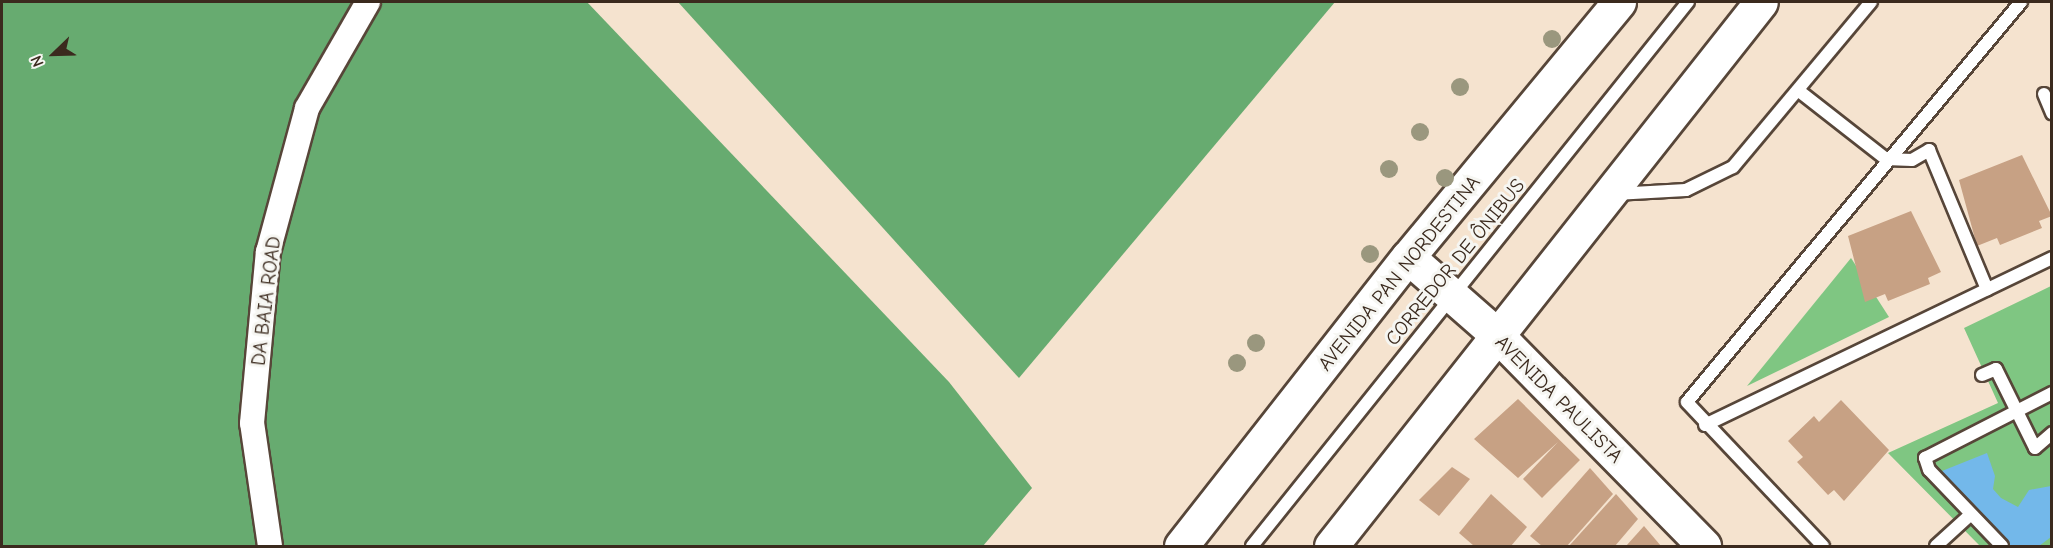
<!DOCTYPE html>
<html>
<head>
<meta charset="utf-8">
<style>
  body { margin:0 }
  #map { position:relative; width:2053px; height:548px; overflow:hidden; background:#f5e3cf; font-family:"Comic Neue",sans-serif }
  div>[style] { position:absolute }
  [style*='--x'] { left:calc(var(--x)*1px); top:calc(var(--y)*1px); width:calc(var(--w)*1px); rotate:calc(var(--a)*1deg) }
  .green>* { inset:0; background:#7fc682 }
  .forest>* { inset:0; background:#67ab70 }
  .water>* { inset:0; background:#73b8ea }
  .building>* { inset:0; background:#c7a184 }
  .roads { filter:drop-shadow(2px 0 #574639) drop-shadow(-2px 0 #574639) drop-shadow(0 2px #574639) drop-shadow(0 -2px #574639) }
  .service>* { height:12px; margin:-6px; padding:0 6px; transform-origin:6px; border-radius:6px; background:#fff }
  .minor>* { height:24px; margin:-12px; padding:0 12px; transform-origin:12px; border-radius:12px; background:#fff }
  .secondary>* { height:33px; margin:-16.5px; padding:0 16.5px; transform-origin:16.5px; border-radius:16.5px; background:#fff }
  .trunk>* { height:33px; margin:-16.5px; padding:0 16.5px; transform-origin:16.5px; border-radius:16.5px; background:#fff }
  .trees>* { width:18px; height:18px; margin:-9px; border-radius:50%; background:#9a977e }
  span { translate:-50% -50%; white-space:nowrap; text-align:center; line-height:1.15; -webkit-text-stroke:6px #f6f6f2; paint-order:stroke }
  .street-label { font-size:20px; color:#3b2a1e }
  .frame { position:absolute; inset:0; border:3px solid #3b2a1e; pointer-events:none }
  .north { position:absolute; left:24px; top:24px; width:60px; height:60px; -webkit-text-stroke:4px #f6f6f2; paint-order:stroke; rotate:247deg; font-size:16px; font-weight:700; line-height:24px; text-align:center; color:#3b2a1e }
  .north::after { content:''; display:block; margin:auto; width:21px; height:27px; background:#3b2a1e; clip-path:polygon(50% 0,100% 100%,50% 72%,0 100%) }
</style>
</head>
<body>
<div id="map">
  <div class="green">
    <div style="clip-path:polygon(1851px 258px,1889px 317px,1747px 386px)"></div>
    <div style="clip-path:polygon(2051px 286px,2051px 546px,1980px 546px,1888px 453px,1998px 403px,1964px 328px)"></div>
  </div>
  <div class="forest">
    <div style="clip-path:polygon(2px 2px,587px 2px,949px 382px,1032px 488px,983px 546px,2px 546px)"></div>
    <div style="clip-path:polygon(678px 2px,1335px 2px,1019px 378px)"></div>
  </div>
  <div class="water">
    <div style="clip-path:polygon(1987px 453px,1995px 476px,1993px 489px,2001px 498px,2018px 507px,2029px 490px,2051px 486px,2051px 537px,2039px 546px,2007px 546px,1937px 473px)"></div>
  </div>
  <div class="building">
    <div style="clip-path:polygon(2022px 155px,2052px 216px,2039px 221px,2042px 228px,2000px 245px,1997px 238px,1977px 246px,1959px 180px)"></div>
    <div style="clip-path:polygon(1911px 211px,1941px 272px,1928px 278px,1930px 284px,1888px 301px,1885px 294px,1865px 302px,1848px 236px)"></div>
    <div style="clip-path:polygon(1518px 399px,1580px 460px,1542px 498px,1523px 479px,1558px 442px,1518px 478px,1474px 439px)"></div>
    <div style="clip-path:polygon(1841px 400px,1889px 450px,1844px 501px,1834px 490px,1828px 495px,1797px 462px,1803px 457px,1788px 441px,1814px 416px,1819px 422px)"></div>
    <div style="clip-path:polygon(1452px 467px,1470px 479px,1439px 516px,1419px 500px)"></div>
    <div style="clip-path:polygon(1590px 468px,1613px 494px,1567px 546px,1542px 546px,1530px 536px)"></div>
    <div style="clip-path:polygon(1491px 494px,1527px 527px,1511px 546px,1474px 546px,1459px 533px)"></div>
    <div style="clip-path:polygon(1616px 494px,1638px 519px,1615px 546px,1569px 546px)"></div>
    <div style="clip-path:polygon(1644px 526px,1661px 546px,1626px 546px)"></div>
  </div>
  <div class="roads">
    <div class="service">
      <div style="--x:1799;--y:91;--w:110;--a:38"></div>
      <div style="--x:1886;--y:159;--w:26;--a:2"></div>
      <div style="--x:1912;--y:160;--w:20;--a:-30"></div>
      <div style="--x:1929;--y:150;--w:151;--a:67.4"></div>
      <div style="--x:2044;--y:94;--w:21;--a:67"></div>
      <div style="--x:1615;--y:194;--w:71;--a:-3.2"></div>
      <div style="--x:1686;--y:190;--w:52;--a:-26.1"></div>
      <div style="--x:1733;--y:167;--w:215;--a:-50.1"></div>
      <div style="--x:1982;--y:375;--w:15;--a:-23"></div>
      <div style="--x:1996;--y:369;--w:88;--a:63.7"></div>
      <div style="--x:2035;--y:448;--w:23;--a:-41"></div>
      <div style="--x:1705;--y:425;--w:385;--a:-25.7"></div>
      <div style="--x:1252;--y:546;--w:697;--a:-51.29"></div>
      <div style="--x:1823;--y:546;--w:198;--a:-133.4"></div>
      <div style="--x:1687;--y:402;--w:521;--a:-50.14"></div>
      <div style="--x:1936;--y:546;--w:47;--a:-42.4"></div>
      <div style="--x:2002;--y:546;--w:105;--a:-133.8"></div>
      <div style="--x:1929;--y:470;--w:13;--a:-108"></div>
      <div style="--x:1925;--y:458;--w:143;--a:-27.1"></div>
    </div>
    <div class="minor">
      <div style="--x:270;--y:546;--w:124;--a:-98.3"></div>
      <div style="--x:252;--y:423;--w:172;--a:-84.7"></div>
      <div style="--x:268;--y:252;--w:149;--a:-74.8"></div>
      <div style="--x:307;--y:108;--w:122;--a:-60.1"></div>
    </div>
    <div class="secondary">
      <div style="--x:1408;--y:257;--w:117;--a:41.2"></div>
      <div style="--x:1496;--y:334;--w:297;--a:45.5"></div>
    </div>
    <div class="trunk">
      <div style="--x:1181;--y:546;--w:367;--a:-51.9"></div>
      <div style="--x:1408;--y:257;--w:331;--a:-50.4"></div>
      <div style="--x:1331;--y:546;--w:693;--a:-51.68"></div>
    </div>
  </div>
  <div class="trees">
    <div style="left:1552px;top:39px"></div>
    <div style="left:1460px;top:87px"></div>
    <div style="left:1420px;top:132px"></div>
    <div style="left:1389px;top:169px"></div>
    <div style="left:1445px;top:178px"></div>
    <div style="left:1370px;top:254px"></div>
    <div style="left:1256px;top:343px"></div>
    <div style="left:1237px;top:363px"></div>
  </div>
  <div class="street-label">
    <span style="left:1455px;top:262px;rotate:-51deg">CORREDOR DE ÔNIBUS</span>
    <span style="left:1399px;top:273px;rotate:-51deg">AVENIDA PAN NORDESTINA</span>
    <span style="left:266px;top:301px;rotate:-83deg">DA BAIA ROAD</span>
    <span style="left:1559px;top:399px;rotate:45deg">AVENIDA PAULISTA</span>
  </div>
  <div class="frame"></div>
  <div class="north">N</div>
</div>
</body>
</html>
